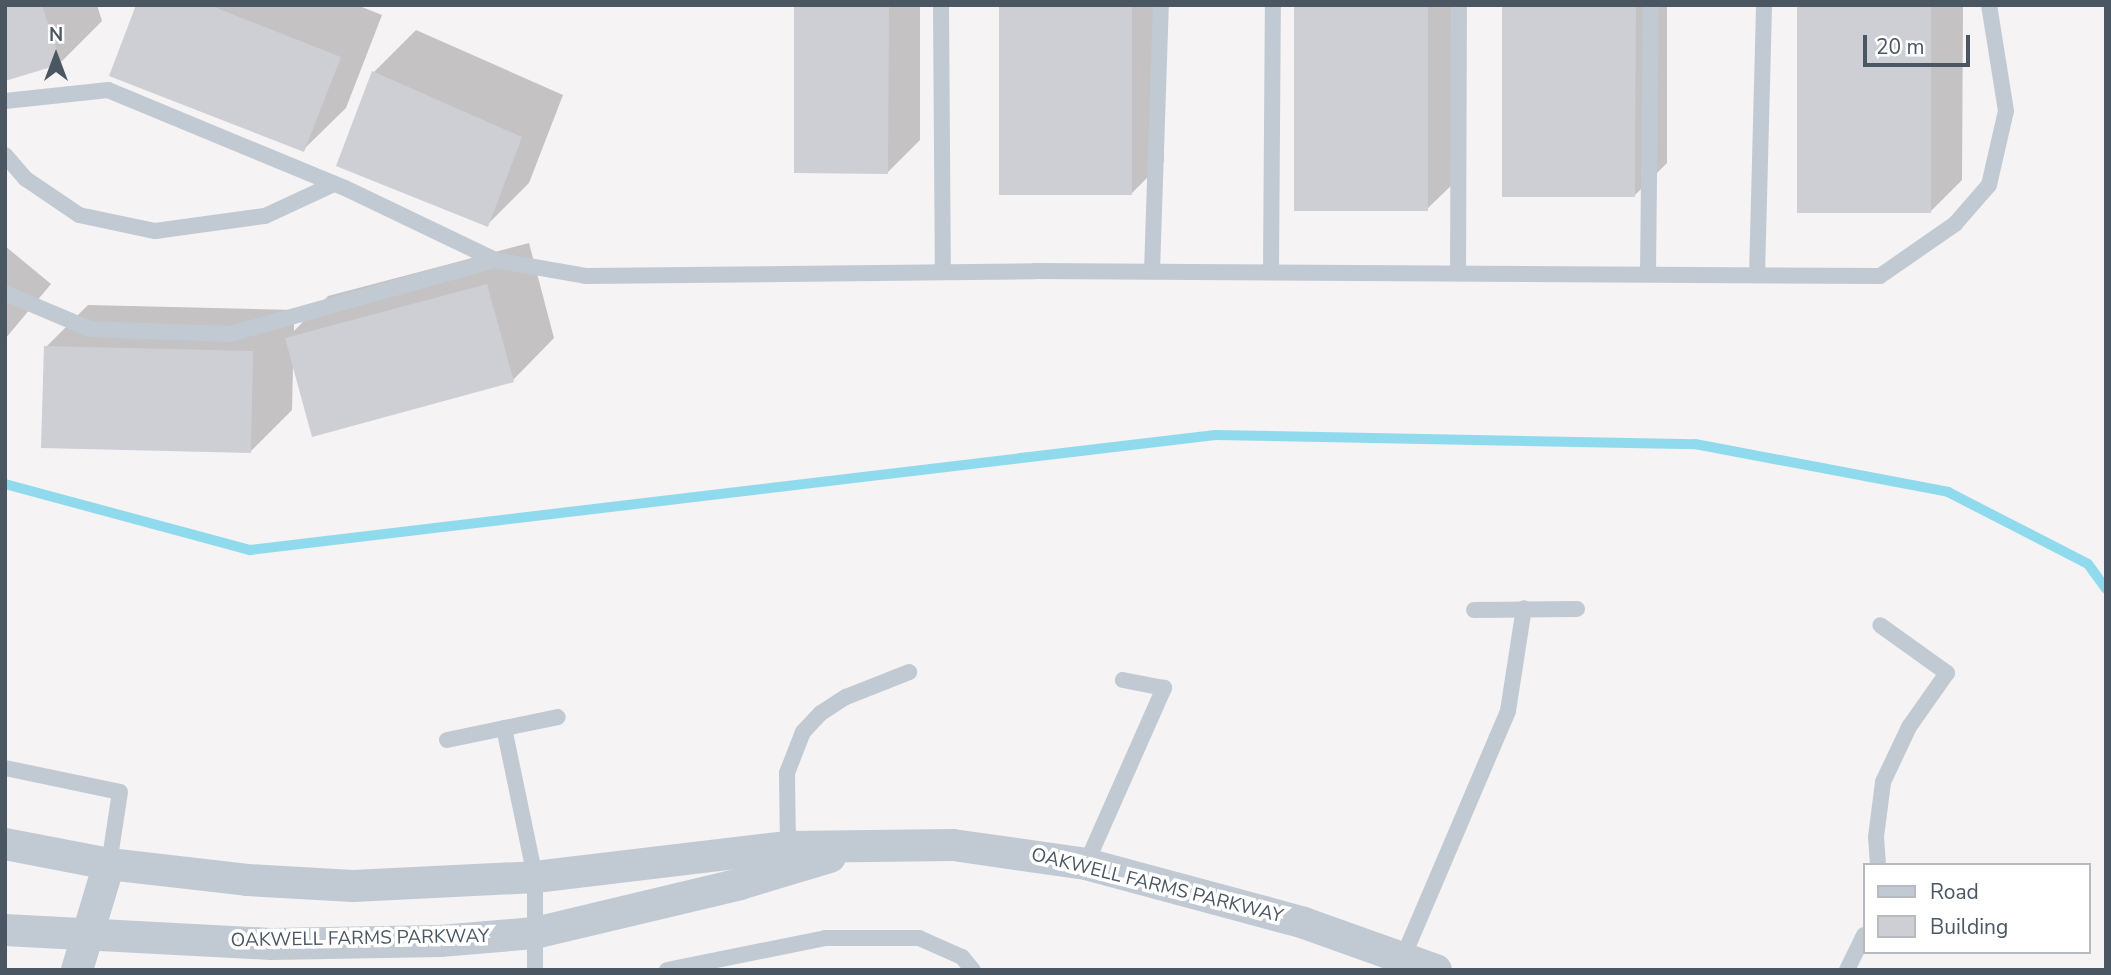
<!DOCTYPE html>
<html>
<head>
<meta charset="utf-8">
<style>
  body { margin:0 }
  #map { position:relative; width:2111px; height:975px; overflow:hidden; background:#f5f3f3; font-family:"Nunito Sans",sans-serif }
  div>[style] { position:absolute }
  [style*='--x'] { left:calc(var(--x)*1px); top:calc(var(--y)*1px); width:calc(var(--w)*1px); rotate:calc(var(--a)*1deg) }
  .shadow>* { inset:0; background:#0003 }
  .stream>* { height:10px; margin:-5px; padding:0 5px; transform-origin:5px; border-radius:5px; background:#90daee }
  .building>* { inset:0; background:#cdcfd5 }
  .lane>* { height:16px; margin:-8px; padding:0 8px; transform-origin:8px; border-radius:8px; background:#c1cad2 }
  .street>* { height:32px; margin:-16px; padding:0 16px; transform-origin:16px; border-radius:16px; background:#c1cad2 }
  span { translate:-50% -50%; white-space:nowrap; text-align:center; line-height:1.15; -webkit-text-stroke:7px #fff; paint-order:stroke }
  .street-label { font-size:19px; color:#4a5661 }
  .frame { position:absolute; inset:0; border:7px solid #4a5661; pointer-events:none }
  .legend { position:absolute; left:1863px; top:863px; width:228px; height:91px; box-sizing:border-box; background:#fff; border:2px solid #b7bbc0; margin:0; padding:9px 12px; list-style:none; font-size:21px; color:#4a5661 }
  .legend li { display:flex; align-items:center; gap:14px; height:35px }
  .legend b { width:35px; border:2px solid #b7bbc0 }
  .north { position:absolute; left:21px; top:21px; width:70px; height:70px; -webkit-text-stroke:5px #fff; paint-order:stroke; rotate:0deg; font-size:19px; font-weight:700; line-height:28px; text-align:center; color:#4a5661 }
  .north::after { content:''; display:block; margin:auto; width:24px; height:32px; background:#4a5661; clip-path:polygon(50% 0,100% 100%,50% 72%,0 100%) }
  .scale { position:absolute; left:1863px; top:35px; width:107px; height:32px; box-sizing:border-box; border:4px solid #4a5661; border-top:0; padding-left:9px; font-size:21px; line-height:24px; white-space:nowrap; color:#4a5661; -webkit-text-stroke:5px #fff; paint-order:stroke }
</style>
</head>
<body>
<div id="map">
  <div class="shadow">
    <div style="clip-path:polygon(5px 5px,97px 5px,102px 21px,60px 63px)"></div>
    <div style="clip-path:polygon(138px 5px,357px 5px,382px 15px,346px 108px,304px 149px)"></div>
    <div style="clip-path:polygon(796px 5px,920px 5px,920px 140px,888px 172px)"></div>
    <div style="clip-path:polygon(1001px 5px,1164px 5px,1164px 161px,1132px 193px)"></div>
    <div style="clip-path:polygon(1296px 5px,1460px 5px,1460px 177px,1427px 209px)"></div>
    <div style="clip-path:polygon(1504px 5px,1667px 5px,1667px 163px,1634px 196px)"></div>
    <div style="clip-path:polygon(1799px 5px,1963px 5px,1962px 180px,1930px 212px)"></div>
    <div style="clip-path:polygon(416px 30px,563px 95px,529px 183px,488px 224px,374px 72px)"></div>
    <div style="clip-path:polygon(529px 243px,554px 338px,513px 380px,293px 367px,292px 410px,251px 451px,46px 347px,88px 305px,294px 310px,294px 331px,328px 296px)"></div>
    <div style="clip-path:polygon(5px 246px,51px 284px,5px 339px)"></div>
  </div>
  <div class="stream">
    <div style="--x:5;--y:484;--w:254;--a:15.1"></div>
    <div style="--x:250;--y:550;--w:972;--a:-6.8"></div>
    <div style="--x:1215;--y:435;--w:480;--a:1.1"></div>
    <div style="--x:1695;--y:444;--w:258;--a:10.7"></div>
    <div style="--x:1948;--y:492;--w:157;--a:27.2"></div>
    <div style="--x:2088;--y:564;--w:31;--a:54"></div>
  </div>
  <div class="building">
    <div style="clip-path:polygon(5px 5px,42px 5px,61px 64px,5px 81px)"></div>
    <div style="clip-path:polygon(136px 5px,209px 5px,341px 57px,304px 152px,109px 76px)"></div>
    <div style="clip-path:polygon(794px 5px,889px 5px,888px 174px,794px 173px)"></div>
    <div style="clip-path:polygon(999px 5px,1132px 5px,1132px 195px,999px 195px)"></div>
    <div style="clip-path:polygon(1294px 5px,1428px 5px,1428px 211px,1294px 211px)"></div>
    <div style="clip-path:polygon(1502px 5px,1636px 5px,1635px 197px,1502px 197px)"></div>
    <div style="clip-path:polygon(1797px 5px,1931px 5px,1931px 213px,1797px 213px)"></div>
    <div style="clip-path:polygon(372px 71px,522px 137px,488px 227px,336px 166px)"></div>
    <div style="clip-path:polygon(487px 284px,514px 382px,312px 437px,285px 338px)"></div>
    <div style="clip-path:polygon(44px 346px,253px 351px,251px 453px,41px 448px)"></div>
  </div>
  <div class="lane">
    <div style="--x:941;--y:5;--w:266;--a:89.6"></div>
    <div style="--x:5;--y:101;--w:104;--a:-6.1"></div>
    <div style="--x:108;--y:90;--w:256;--a:22.5"></div>
    <div style="--x:345;--y:188;--w:166;--a:25.6"></div>
    <div style="--x:495;--y:260;--w:92;--a:10"></div>
    <div style="--x:586;--y:276;--w:449;--a:-0.6"></div>
    <div style="--x:1035;--y:271;--w:845;--a:0.34"></div>
    <div style="--x:1880;--y:276;--w:91;--a:-34.7"></div>
    <div style="--x:1955;--y:224;--w:52;--a:-48.9"></div>
    <div style="--x:1989;--y:185;--w:76;--a:-77.1"></div>
    <div style="--x:2006;--y:111;--w:107;--a:-99.1"></div>
    <div style="--x:5;--y:155;--w:32;--a:49"></div>
    <div style="--x:26;--y:179;--w:64;--a:34.2"></div>
    <div style="--x:79;--y:215;--w:78;--a:11.9"></div>
    <div style="--x:155;--y:231;--w:111;--a:-7.8"></div>
    <div style="--x:265;--y:216;--w:76;--a:-24.9"></div>
    <div style="--x:1152;--y:271;--w:266;--a:-88.1"></div>
    <div style="--x:1271;--y:272;--w:267;--a:-89.6"></div>
    <div style="--x:1458;--y:273;--w:268;--a:-89.8"></div>
    <div style="--x:1648;--y:274;--w:269;--a:-89.4"></div>
    <div style="--x:1757;--y:275;--w:270;--a:-88.5"></div>
    <div style="--x:5;--y:293;--w:92;--a:23"></div>
    <div style="--x:90;--y:329;--w:140;--a:2"></div>
    <div style="--x:230;--y:334;--w:275;--a:-15.6"></div>
    <div style="--x:1474;--y:610;--w:103;--a:-0.6"></div>
    <div style="--x:504;--y:728;--w:152;--a:78.2"></div>
    <div style="--x:535;--y:877;--w:93;--a:90"></div>
    <div style="--x:447;--y:740;--w:113;--a:-11.7"></div>
    <div style="--x:5;--y:768;--w:117;--a:11.8"></div>
    <div style="--x:120;--y:792;--w:73;--a:98.7"></div>
    <div style="--x:788;--y:847;--w:74;--a:-90.8"></div>
    <div style="--x:787;--y:773;--w:44;--a:-68.7"></div>
    <div style="--x:803;--y:732;--w:26;--a:-47"></div>
    <div style="--x:821;--y:713;--w:30;--a:-33"></div>
    <div style="--x:846;--y:697;--w:68;--a:-21.6"></div>
    <div style="--x:1086;--y:864;--w:193;--a:-66.1"></div>
    <div style="--x:1164;--y:688;--w:42;--a:-169"></div>
    <div style="--x:1878;--y:865;--w:28;--a:-94"></div>
    <div style="--x:1876;--y:837;--w:55;--a:-82.7"></div>
    <div style="--x:1883;--y:782;--w:61;--a:-64.7"></div>
    <div style="--x:1909;--y:727;--w:66;--a:-54.9"></div>
    <div style="--x:1947;--y:673;--w:82;--a:-144.4"></div>
    <div style="--x:1404;--y:955;--w:265;--a:-66.9"></div>
    <div style="--x:1508;--y:711;--w:104;--a:-81.2"></div>
    <div style="--x:667;--y:970;--w:162;--a:-11.4"></div>
    <div style="--x:826;--y:938;--w:93;--a:0"></div>
    <div style="--x:919;--y:938;--w:47;--a:23.8"></div>
    <div style="--x:962;--y:957;--w:17;--a:50"></div>
    <div style="--x:1847;--y:970;--w:39;--a:-64"></div>
  </div>
  <div class="street">
    <div style="--x:5;--y:844;--w:106;--a:10.9"></div>
    <div style="--x:109;--y:864;--w:139;--a:6.6"></div>
    <div style="--x:247;--y:880;--w:106;--a:3.2"></div>
    <div style="--x:353;--y:886;--w:182;--a:-2.8"></div>
    <div style="--x:535;--y:877;--w:255;--a:-6.8"></div>
    <div style="--x:788;--y:847;--w:165;--a:-0.7"></div>
    <div style="--x:953;--y:845;--w:134;--a:8.1"></div>
    <div style="--x:1086;--y:864;--w:226;--a:15.1"></div>
    <div style="--x:1304;--y:923;--w:140;--a:19.6"></div>
    <div style="--x:5;--y:930;--w:267;--a:3"></div>
    <div style="--x:272;--y:944;--w:168;--a:-1"></div>
    <div style="--x:440;--y:941;--w:95;--a:-4.8"></div>
    <div style="--x:535;--y:933;--w:211;--a:-13.4"></div>
    <div style="--x:740;--y:884;--w:94;--a:-16.7"></div>
    <div style="--x:77;--y:970;--w:111;--a:-73.2"></div>
  </div>
  <div class="street-label">
    <span style="left:1157px;top:886px;rotate:14deg">OAKWELL FARMS PARKWAY</span>
    <span style="left:360px;top:939px;rotate:-1deg">OAKWELL FARMS PARKWAY</span>
  </div>
  <div class="frame"></div>
  <ul class="legend">
  <li><b style="height:9px;background:#c1cad2"></b>Road</li>
  <li><b style="height:19px;background:#cdcfd5"></b>Building</li>
  </ul>
  <div class="north">N</div>
  <div class="scale">20 m</div>
</div>
</body>
</html>
